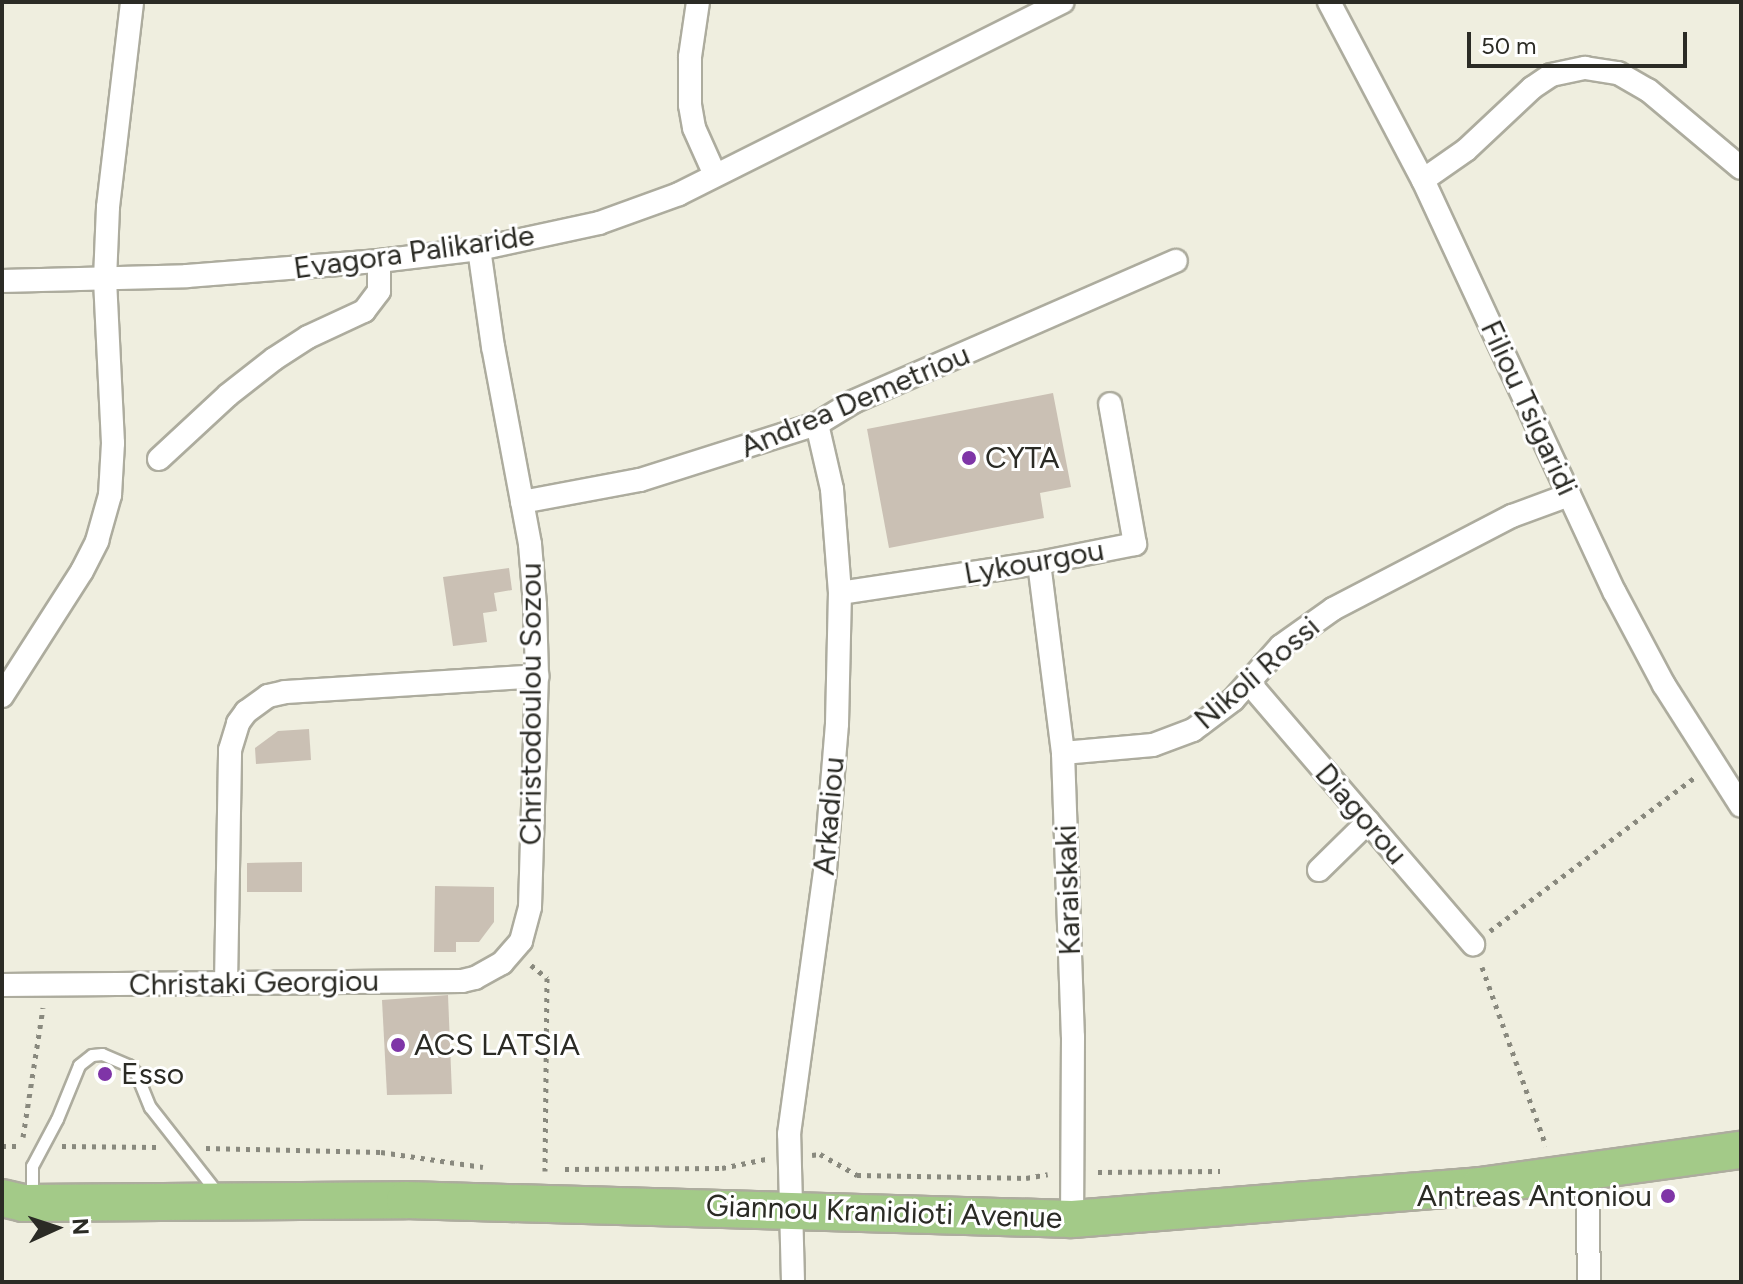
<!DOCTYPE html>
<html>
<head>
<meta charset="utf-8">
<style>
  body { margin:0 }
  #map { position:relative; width:1743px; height:1284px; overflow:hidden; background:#efeedf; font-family:Figtree,sans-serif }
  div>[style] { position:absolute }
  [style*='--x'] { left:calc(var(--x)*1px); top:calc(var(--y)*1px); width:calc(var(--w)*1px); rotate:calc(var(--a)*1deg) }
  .building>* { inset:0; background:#cac0b4 }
  .path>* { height:5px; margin-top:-2.5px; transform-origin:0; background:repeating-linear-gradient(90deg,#89897e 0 4px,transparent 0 10px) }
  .roads { filter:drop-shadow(2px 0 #adac9e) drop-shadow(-2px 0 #adac9e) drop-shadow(0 2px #adac9e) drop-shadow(0 -2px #adac9e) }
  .service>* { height:11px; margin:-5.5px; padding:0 5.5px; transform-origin:5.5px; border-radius:5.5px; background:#fff }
  .minor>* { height:22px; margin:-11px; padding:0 11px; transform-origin:11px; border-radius:11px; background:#fff }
  .primary>* { height:36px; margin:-18px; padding:0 18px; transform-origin:18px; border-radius:18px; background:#a3ca88 }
  .dots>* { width:22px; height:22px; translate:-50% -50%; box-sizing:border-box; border:4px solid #fff; border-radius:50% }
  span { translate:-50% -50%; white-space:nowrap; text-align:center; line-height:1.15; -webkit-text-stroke:6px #fff; paint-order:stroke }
  .street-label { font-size:30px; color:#2b2b25 }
  .poi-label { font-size:30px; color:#2b2b25 }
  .left { translate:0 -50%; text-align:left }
  .right { translate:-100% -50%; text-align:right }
  .frame { position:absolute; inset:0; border:4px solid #2b2b25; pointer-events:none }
  .north { position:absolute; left:16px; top:1188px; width:80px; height:80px; -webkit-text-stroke:6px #fff; paint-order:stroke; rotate:87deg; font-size:22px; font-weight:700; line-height:32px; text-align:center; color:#2b2b25 }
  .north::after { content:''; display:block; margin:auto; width:28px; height:36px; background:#2b2b25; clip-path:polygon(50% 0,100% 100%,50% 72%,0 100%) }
  .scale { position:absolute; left:1467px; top:32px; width:220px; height:36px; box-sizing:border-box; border:4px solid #2b2b25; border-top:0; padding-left:10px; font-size:24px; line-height:28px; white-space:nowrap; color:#2b2b25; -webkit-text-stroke:6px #fff; paint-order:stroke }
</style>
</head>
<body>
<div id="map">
  <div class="building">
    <div style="clip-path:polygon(1053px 393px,1071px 487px,1040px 493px,1044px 518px,889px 548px,867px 429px)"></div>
    <div style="clip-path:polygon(509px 568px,512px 590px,494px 593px,497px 611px,483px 613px,487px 642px,453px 646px,443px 577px)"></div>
    <div style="clip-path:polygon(309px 729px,311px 760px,256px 764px,255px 748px,278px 731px)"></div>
    <div style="clip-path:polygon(302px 862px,302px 892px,247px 892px,247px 863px)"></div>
    <div style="clip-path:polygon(435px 886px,494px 887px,494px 922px,479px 942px,456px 942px,456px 952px,434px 952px)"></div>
    <div style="clip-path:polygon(448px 995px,452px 1094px,387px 1095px,382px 1000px)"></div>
  </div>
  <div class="path">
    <div style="--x:1490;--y:931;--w:255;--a:-36.9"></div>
    <div style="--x:531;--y:965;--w:21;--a:39"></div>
    <div style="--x:547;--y:978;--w:193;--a:90.6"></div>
    <div style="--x:1482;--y:967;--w:190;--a:70.3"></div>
    <div style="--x:23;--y:1137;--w:131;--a:-81.2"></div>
    <div style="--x:2;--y:1146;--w:18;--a:0"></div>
    <div style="--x:62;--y:1146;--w:94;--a:0.6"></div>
    <div style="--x:206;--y:1148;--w:175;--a:1.3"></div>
    <div style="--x:381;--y:1152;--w:103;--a:8.4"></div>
    <div style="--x:812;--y:1155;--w:8;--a:-7"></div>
    <div style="--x:820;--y:1154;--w:43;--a:29.6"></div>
    <div style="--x:857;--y:1175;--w:169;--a:1"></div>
    <div style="--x:1026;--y:1178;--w:22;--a:-10"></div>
    <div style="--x:565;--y:1169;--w:157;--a:-0.4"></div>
    <div style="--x:722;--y:1168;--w:45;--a:-11.6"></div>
    <div style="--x:1098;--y:1172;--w:122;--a:-0.5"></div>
  </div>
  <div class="roads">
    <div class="service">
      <div style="--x:32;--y:1198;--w:32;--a:-90"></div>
      <div style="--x:32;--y:1166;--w:53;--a:-62"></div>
      <div style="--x:57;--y:1119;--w:58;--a:-67.8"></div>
      <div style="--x:79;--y:1065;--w:16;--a:-38"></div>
      <div style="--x:92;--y:1055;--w:10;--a:-6"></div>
      <div style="--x:102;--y:1054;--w:28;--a:23"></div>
      <div style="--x:128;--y:1065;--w:11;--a:45"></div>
      <div style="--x:136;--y:1073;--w:37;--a:68"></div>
      <div style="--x:150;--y:1107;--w:112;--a:51.9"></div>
    </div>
    <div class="minor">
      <div style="--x:698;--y:2;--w:56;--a:98.3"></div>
      <div style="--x:690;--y:57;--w:48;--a:90"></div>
      <div style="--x:690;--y:105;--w:23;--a:80"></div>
      <div style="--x:694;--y:128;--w:51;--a:65.9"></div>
      <div style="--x:1329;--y:2;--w:201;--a:62.2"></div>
      <div style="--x:1423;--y:180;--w:455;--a:65.1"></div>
      <div style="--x:1615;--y:593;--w:104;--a:62"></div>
      <div style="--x:1664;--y:685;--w:143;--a:57.5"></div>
      <div style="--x:1423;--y:180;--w:52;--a:-34.9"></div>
      <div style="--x:1466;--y:150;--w:91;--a:-43.2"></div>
      <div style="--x:1532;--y:88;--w:23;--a:-34"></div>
      <div style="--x:1551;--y:75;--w:35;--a:-12"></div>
      <div style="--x:1585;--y:68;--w:33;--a:9"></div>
      <div style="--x:1618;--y:73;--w:34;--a:30"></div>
      <div style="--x:1648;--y:90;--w:121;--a:40"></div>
      <div style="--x:2;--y:281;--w:185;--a:-1.5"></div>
      <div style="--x:187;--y:276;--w:193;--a:-4.5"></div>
      <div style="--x:379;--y:261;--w:101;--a:-6.8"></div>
      <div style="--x:479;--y:249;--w:123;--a:-12.2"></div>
      <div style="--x:599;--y:223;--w:85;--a:-19.9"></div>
      <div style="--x:679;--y:194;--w:429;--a:-26.6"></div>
      <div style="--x:159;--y:459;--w:94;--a:-42.8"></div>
      <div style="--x:228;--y:395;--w:58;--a:-38"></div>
      <div style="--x:274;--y:359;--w:40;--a:-32.9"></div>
      <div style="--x:308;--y:337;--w:62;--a:-24.9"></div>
      <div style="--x:364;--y:311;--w:25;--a:-53"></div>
      <div style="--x:379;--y:291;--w:30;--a:-90"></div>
      <div style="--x:522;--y:502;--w:120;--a:-10.6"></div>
      <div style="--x:640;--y:480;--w:186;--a:-17.6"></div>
      <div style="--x:817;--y:424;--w:44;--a:-31.2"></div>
      <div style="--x:855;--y:401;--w:350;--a:-23.6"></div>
      <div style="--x:1039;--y:563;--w:192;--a:82.8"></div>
      <div style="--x:1063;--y:753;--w:284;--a:88"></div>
      <div style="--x:1073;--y:1037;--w:182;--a:90.3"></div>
      <div style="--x:840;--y:593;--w:201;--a:-8.6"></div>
      <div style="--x:1039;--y:563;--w:98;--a:-11.2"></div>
      <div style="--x:1135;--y:544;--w:142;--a:-100.1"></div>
      <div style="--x:1250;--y:684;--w:343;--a:49.4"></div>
      <div style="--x:2;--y:696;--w:148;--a:-57.4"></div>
      <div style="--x:82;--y:571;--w:34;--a:-63"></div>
      <div style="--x:97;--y:541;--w:48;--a:-74.2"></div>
      <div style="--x:110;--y:495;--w:52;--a:-86.7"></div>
      <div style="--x:113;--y:443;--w:164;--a:-92.8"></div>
      <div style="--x:105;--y:279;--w:72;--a:-87.6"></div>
      <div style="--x:108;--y:207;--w:206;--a:-83.3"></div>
      <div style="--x:1063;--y:753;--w:90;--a:-5.1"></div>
      <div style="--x:1153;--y:745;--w:43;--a:-20.6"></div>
      <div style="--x:1193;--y:730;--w:50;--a:-36.9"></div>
      <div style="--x:1233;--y:700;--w:72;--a:-48.4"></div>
      <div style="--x:1281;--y:646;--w:64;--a:-35.4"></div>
      <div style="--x:1333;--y:609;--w:202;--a:-27.5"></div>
      <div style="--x:1512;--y:516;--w:61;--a:-20.2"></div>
      <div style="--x:1319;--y:870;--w:69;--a:-44.4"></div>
      <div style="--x:226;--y:984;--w:234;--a:-89"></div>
      <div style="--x:230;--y:750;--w:28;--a:-73"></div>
      <div style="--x:238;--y:723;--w:14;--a:-54"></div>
      <div style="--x:246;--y:712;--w:27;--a:-36"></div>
      <div style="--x:268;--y:696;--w:17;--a:-13"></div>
      <div style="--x:285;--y:692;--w:253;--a:-3.6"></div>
      <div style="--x:2;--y:985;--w:460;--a:-0.5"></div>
      <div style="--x:462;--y:981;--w:13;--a:-13"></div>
      <div style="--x:475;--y:978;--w:31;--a:-29"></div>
      <div style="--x:502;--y:963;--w:29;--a:-49"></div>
      <div style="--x:521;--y:941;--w:35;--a:-75"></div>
      <div style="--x:530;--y:907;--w:231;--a:-88.3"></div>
      <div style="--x:537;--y:676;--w:71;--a:-91.6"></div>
      <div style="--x:535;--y:605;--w:61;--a:-94.7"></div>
      <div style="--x:530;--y:544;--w:200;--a:-100.6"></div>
      <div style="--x:493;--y:347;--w:99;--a:-98.1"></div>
      <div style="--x:1587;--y:1174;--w:108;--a:88.9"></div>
      <div style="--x:793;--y:1282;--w:148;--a:-91.5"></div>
      <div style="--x:789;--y:1134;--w:266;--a:-82.2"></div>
      <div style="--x:825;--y:870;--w:146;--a:-85.3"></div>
      <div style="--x:837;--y:724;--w:131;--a:-88.7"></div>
      <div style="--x:840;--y:593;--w:104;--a:-94.4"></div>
      <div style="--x:832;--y:489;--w:67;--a:-103"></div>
    </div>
    <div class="primary">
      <div style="--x:2;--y:1198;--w:22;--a:13"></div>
      <div style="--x:23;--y:1203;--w:382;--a:-0.4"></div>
      <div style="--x:405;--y:1200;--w:667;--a:1.63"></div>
      <div style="--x:1072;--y:1219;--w:409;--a:-4.6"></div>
      <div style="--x:1480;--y:1186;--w:263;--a:-7.9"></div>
    </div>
  </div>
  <div class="dots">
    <div style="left:969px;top:458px;background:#7f35a7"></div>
    <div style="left:398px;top:1045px;background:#7f35a7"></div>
    <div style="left:105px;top:1074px;background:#7f35a7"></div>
    <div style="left:1668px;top:1196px;background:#7f35a7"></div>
  </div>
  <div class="street-label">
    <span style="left:414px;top:252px;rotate:-8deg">Evagora Palikaride</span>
    <span style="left:855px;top:401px;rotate:-23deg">Andrea Demetriou</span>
    <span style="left:1529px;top:408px;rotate:65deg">Filiou Tsigaridi</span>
    <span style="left:1034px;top:562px;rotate:-10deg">Lykourgou</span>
    <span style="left:1257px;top:673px;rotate:-41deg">Nikoli Rossi</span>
    <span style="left:531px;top:704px;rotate:-90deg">Christodoulou Sozou</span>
    <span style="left:1361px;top:814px;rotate:49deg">Diagorou</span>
    <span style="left:829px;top:816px;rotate:-85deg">Arkadiou</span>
    <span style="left:1068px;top:890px;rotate:-92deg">Karaiskaki</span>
    <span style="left:254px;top:983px;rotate:-1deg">Christaki Georgiou</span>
    <span style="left:884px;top:1212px;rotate:2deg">Giannou Kranidioti Avenue</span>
  </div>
  <div class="poi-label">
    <span class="left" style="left:985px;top:458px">CYTA</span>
    <span class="left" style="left:414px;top:1045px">ACS LATSIA</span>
    <span class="left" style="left:121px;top:1074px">Esso</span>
    <span class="right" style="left:1652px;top:1196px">Antreas Antoniou</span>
  </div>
  <div class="frame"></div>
  <div class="north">N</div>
  <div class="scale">50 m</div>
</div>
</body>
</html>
